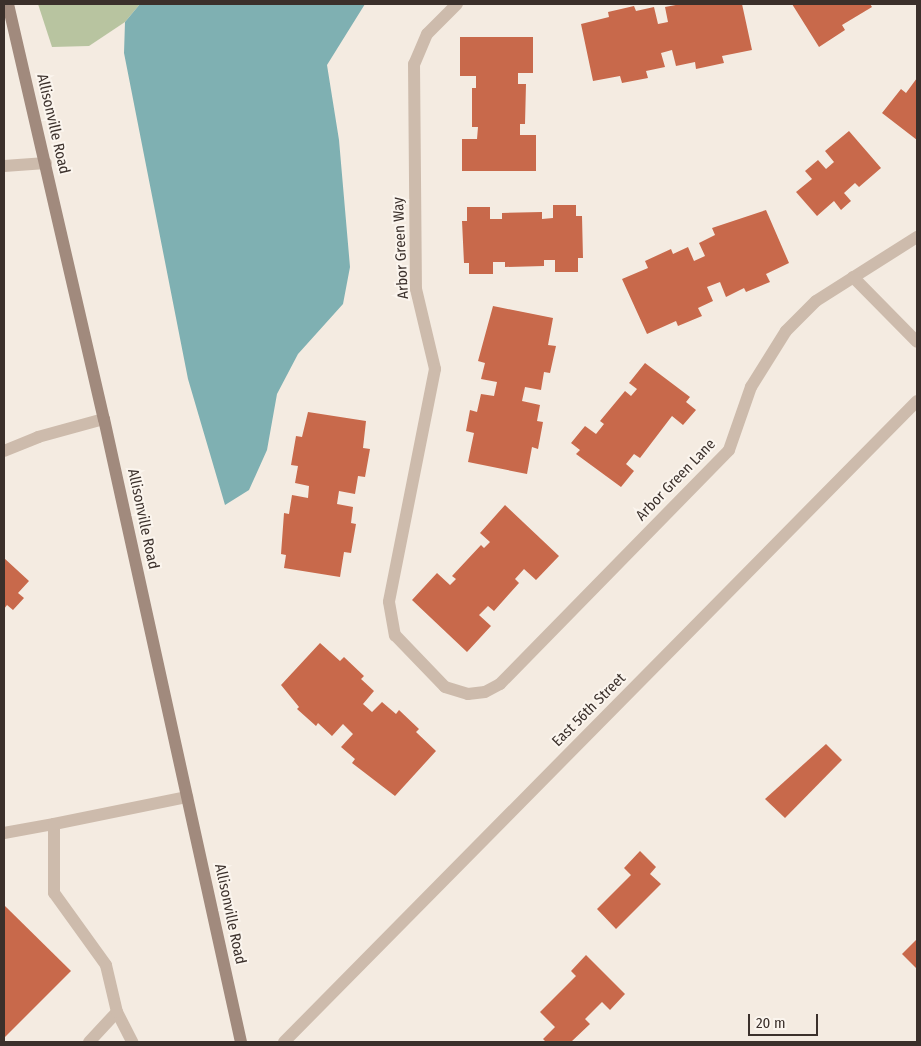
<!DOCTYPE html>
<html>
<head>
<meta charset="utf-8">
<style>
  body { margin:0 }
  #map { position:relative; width:921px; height:1046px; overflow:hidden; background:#f4ebe1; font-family:"Fira Sans Condensed",sans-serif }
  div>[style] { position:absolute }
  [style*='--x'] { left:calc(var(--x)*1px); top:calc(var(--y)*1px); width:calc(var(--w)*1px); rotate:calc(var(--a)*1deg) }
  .green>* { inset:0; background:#b8c4a0 }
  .water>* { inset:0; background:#7fb0b2 }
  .building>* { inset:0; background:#c8694b }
  .service>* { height:12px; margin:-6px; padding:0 6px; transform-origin:6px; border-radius:6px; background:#cdbbac }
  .minor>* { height:12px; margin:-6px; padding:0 6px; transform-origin:6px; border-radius:6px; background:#cdbbac }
  .tertiary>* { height:12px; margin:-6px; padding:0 6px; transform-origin:6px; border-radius:6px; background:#cdbbac }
  .secondary>* { height:12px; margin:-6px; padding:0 6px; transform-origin:6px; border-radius:6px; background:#a18a7d }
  span { translate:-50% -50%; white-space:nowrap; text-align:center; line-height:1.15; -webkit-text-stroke:4px #fbf5ee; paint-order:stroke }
  .street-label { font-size:15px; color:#3b302b }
  .frame { position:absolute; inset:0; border:5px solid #3b302b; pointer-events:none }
  .scale { position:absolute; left:748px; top:1014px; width:70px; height:22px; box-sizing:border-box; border:2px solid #3b302b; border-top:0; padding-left:6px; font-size:15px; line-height:18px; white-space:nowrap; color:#3b302b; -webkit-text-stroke:4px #fbf5ee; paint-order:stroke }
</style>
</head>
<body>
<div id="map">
  <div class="green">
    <div style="clip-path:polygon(38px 4px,140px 4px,125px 22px,89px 46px,52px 47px)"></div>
  </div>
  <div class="water">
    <div style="clip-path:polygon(140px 4px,365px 4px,327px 65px,339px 140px,350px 267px,343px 304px,298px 354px,277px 394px,267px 450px,249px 490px,225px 505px,188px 379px,124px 53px,125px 22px)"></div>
  </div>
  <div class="building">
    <div style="clip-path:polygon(681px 4px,742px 4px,752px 50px,722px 56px,724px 63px,696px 69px,695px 62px,676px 66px,672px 50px,661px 53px,665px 67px,646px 71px,648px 78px,622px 83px,620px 76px,593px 81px,581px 24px,609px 17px,608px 12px,634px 6px,636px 11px,654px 7px,658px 24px,668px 22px,665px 7px)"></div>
    <div style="clip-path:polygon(792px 4px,870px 4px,872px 7px,842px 25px,845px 30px,819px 47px)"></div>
    <div style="clip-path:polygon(460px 37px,533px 37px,533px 73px,518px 73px,518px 84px,526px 84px,525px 124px,520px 124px,520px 135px,536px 135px,536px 171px,462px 171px,462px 139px,477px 139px,478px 127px,472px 127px,472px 88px,476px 88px,476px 76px,460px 76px)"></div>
    <div style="clip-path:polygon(917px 78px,917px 140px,882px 113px,901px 89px,906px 93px)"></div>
    <div style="clip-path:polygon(849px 131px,881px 168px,859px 187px,855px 183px,844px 193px,851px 201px,841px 210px,834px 201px,817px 216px,796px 192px,812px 179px,805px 171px,818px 160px,826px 169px,834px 162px,825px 151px)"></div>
    <div style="clip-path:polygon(553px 205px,576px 205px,576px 216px,582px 216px,583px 258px,578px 258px,578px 272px,555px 272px,555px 260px,544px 260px,544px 266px,505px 267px,505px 262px,493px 262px,493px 274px,469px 274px,469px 263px,464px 263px,462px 221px,467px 221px,467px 207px,490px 207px,490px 219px,502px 219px,502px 213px,542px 212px,542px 219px,553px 218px)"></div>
    <div style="clip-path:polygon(766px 210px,789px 263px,766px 274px,770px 282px,746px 292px,744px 288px,726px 297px,720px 282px,707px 287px,713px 301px,698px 308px,702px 316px,678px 326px,676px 321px,647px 334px,622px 279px,648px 268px,645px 261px,671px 249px,673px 254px,688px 247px,694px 261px,705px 256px,699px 243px,715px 235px,712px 228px)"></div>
    <div style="clip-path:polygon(493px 306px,553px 318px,548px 345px,556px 346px,550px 373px,544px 372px,541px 390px,525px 387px,522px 401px,540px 405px,537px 421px,543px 422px,538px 449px,532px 447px,527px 474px,468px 462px,474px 433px,466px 431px,470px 410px,477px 412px,481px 394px,494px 396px,497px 382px,481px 379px,485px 363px,478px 361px)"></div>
    <div style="clip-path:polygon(645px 363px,690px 397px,686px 402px,696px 410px,683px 425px,672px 416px,640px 458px,634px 454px,626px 464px,634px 471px,621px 487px,576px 454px,580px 450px,571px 443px,585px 426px,596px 434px,604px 424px,600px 421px,625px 391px,631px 396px,637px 389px,629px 383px)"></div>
    <div style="clip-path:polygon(308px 412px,366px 421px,363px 448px,370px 449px,365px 477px,358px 476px,355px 494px,339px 491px,337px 504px,353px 507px,351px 523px,356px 524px,351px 553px,344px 552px,340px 577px,284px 568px,286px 555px,281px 554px,284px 513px,289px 514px,292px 495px,308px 498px,309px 486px,295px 483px,298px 466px,291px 465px,296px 436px,302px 437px)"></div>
    <div style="clip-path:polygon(505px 505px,559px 556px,536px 580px,524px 569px,515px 579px,519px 583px,494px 611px,488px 606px,479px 615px,491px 626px,467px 652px,412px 600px,437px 573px,450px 585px,456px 579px,452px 576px,481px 545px,484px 548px,490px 542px,480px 533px)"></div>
    <div style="clip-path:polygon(4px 558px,29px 581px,18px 593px,24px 598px,13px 610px,7px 605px,4px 609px)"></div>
    <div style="clip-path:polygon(320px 643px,340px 661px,344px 657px,364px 676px,361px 679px,374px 691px,363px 704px,372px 712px,382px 702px,396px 714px,399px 710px,419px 729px,416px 732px,436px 751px,395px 796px,352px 763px,355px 759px,341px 747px,353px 734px,343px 724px,332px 736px,318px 723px,316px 726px,297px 709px,299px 707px,281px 685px)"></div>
    <div style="clip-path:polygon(826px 744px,842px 760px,785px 818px,765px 799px)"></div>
    <div style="clip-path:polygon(640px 851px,656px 867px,650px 874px,661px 884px,616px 929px,597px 909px,631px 875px,624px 868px)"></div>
    <div style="clip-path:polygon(4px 905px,71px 971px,4px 1038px)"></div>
    <div style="clip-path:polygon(917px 939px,917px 969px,902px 954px)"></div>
    <div style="clip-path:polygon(586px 955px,625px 994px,610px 1010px,602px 1002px,585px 1019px,590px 1024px,571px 1042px,546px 1042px,543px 1039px,555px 1027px,540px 1012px,576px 976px,571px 971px)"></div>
  </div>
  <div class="service">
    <div style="--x:4;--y:833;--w:51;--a:-10.2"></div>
    <div style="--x:117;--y:1012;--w:34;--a:63"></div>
    <div style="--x:89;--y:1042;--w:41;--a:-47"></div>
    <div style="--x:117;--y:1012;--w:48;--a:-103.2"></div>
    <div style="--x:106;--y:965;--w:89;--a:-125.8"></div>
    <div style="--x:54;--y:893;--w:69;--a:-90"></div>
    <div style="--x:54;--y:824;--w:136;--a:-11.5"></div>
  </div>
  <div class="minor">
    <div style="--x:457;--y:4;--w:42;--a:135"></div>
    <div style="--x:427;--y:34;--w:33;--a:113"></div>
    <div style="--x:414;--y:64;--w:225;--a:89.5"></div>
    <div style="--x:416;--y:289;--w:82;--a:76.6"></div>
    <div style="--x:435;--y:369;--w:237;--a:101.2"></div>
    <div style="--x:389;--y:602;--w:34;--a:80"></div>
    <div style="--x:395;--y:635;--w:72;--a:46.1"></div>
    <div style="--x:445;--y:687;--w:24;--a:17"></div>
    <div style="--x:468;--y:694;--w:17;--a:-7"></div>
    <div style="--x:485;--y:692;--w:17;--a:-28"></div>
    <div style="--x:500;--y:684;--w:327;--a:-45.6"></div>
    <div style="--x:729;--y:450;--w:67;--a:-70.8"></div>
    <div style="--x:751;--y:387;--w:66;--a:-58"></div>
    <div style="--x:786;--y:331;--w:42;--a:-45"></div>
    <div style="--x:816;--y:301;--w:120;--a:-32.4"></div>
    <div style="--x:4;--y:166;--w:42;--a:-4.1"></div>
    <div style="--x:853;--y:277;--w:91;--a:45.4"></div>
    <div style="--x:4;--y:451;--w:37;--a:-22"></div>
    <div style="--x:38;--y:437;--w:68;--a:-15.3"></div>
  </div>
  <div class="tertiary">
    <div style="--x:284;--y:1042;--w:901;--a:-45.36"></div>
  </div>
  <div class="secondary">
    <div style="--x:8;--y:4;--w:426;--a:77"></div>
    <div style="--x:104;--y:419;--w:638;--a:77.6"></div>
  </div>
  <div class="street-label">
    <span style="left:53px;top:124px;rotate:77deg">Allisonville Road</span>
    <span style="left:401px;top:248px;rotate:-93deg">Arbor Green Way</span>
    <span style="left:676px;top:480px;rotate:-46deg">Arbor Green Lane</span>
    <span style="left:143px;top:519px;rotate:78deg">Allisonville Road</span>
    <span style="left:589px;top:710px;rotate:-45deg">East 56th Street</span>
    <span style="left:230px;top:914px;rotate:78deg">Allisonville Road</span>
  </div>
  <div class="frame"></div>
  <div class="scale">20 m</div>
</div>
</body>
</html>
